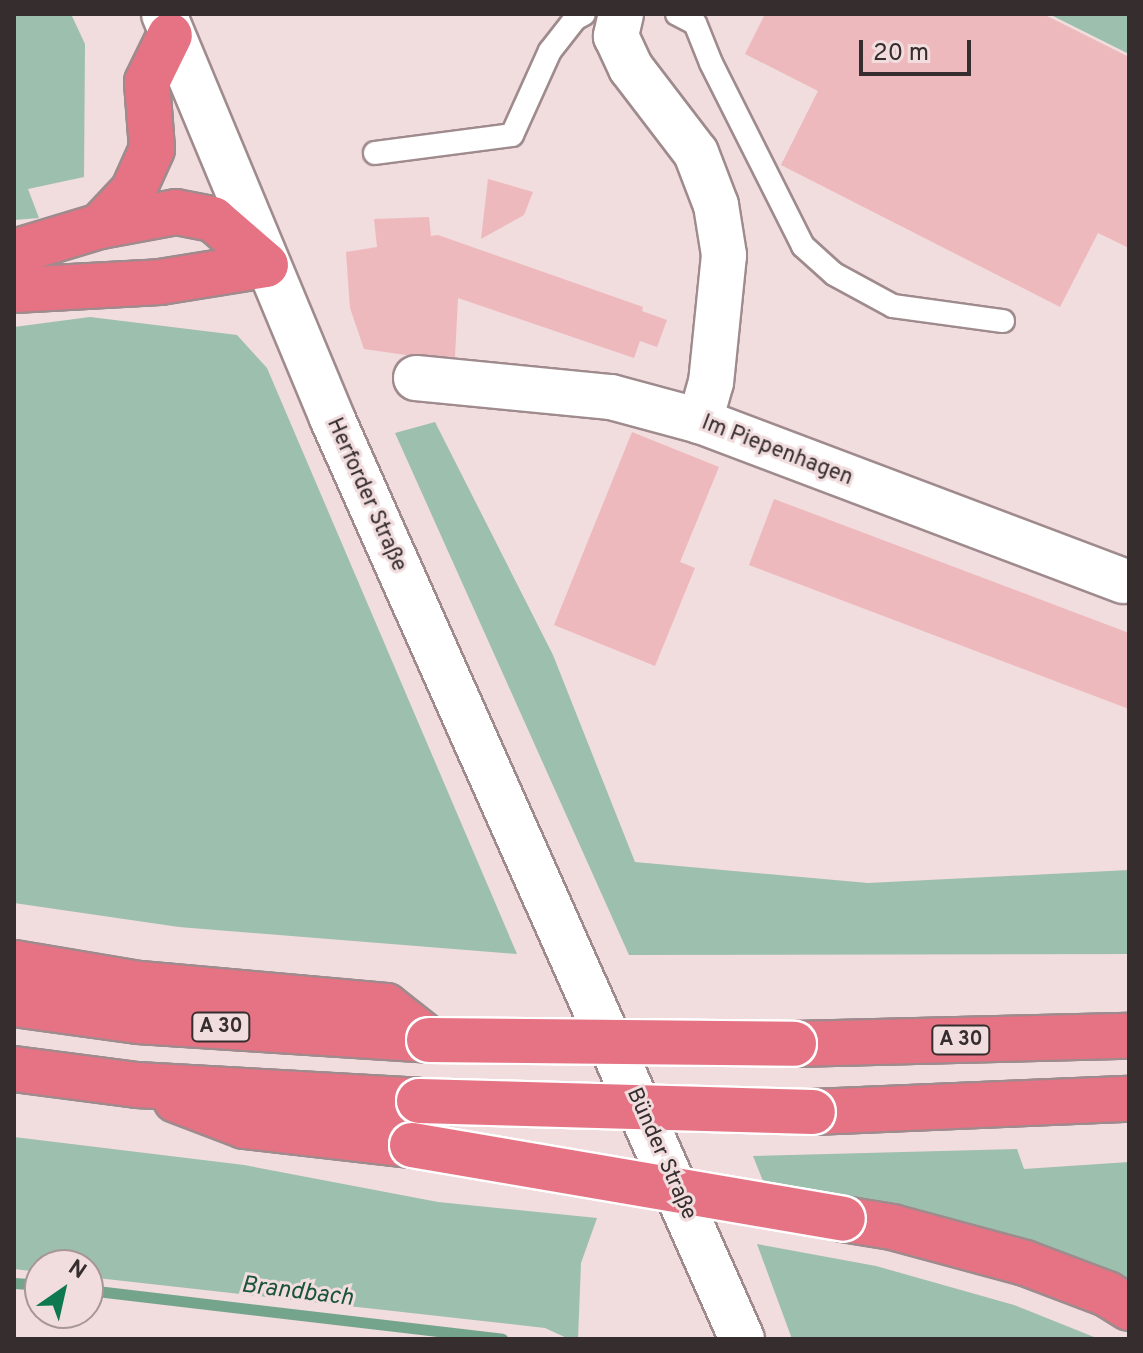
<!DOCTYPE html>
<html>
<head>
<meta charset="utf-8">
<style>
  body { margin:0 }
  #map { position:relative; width:1143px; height:1353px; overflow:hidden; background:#f1dcde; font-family:Overpass,sans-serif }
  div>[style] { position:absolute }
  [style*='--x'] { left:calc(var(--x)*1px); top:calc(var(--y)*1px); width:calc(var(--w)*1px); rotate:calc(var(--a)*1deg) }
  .green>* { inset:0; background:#9dbfad }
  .stream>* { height:11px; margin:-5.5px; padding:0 5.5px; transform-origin:5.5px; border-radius:5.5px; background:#75a48c }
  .building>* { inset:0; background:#eeb9bd }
  .roads { filter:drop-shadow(2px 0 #9f8b8d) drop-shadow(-2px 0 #9f8b8d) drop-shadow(0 2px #9f8b8d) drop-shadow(0 -2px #9f8b8d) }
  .service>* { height:22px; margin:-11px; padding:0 11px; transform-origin:11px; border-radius:11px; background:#fff }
  .minor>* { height:44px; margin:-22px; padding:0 22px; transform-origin:22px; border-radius:22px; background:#fff }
  .secondary>* { height:44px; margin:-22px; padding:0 22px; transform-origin:22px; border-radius:22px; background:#fff }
  .motorway>* { height:44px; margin:-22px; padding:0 22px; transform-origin:22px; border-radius:22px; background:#e67383 }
  .bridges { filter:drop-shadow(2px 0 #fff) drop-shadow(-2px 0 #fff) drop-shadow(0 2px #fff) drop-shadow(0 -2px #fff) }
  .motorway-bridge>* { height:44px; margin:-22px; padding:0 22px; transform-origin:22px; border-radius:22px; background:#e67383 }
  span { translate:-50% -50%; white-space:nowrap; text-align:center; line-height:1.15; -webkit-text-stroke:6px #f1dcde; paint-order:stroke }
  .shield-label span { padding:2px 6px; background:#f1dcde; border:2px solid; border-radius:6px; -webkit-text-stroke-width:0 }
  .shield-label { font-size:20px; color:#362e2e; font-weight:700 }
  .street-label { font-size:22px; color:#362e2e }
  .water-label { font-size:24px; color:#18533a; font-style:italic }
  .frame { position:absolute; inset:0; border:16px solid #362e2e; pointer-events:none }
  .north { position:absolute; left:24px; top:1249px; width:80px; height:80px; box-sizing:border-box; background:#f1dcde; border:2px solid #a69698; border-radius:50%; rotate:34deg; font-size:22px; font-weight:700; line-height:32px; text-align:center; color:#362e2e }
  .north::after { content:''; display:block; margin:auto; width:28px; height:36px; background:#0e7851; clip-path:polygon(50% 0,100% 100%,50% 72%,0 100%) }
  .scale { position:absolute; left:859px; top:40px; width:112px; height:36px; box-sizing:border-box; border:4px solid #362e2e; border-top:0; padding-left:10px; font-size:24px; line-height:28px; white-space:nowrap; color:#362e2e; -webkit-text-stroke:6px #f1dcde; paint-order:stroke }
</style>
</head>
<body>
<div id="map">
  <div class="green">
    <div style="clip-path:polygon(14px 14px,71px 14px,85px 44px,84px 177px,28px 189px,39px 218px,14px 220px)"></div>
    <div style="clip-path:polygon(1049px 14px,1129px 14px,1129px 54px)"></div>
    <div style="clip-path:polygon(90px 317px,237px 335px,267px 368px,517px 954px,179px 927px,14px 903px,14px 327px)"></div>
    <div style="clip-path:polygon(435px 422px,553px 655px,635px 862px,868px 883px,1129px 870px,1129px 954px,629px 955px,395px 433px)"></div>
    <div style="clip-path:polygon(14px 1137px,244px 1165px,438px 1202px,597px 1218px,581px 1263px,578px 1339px,569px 1339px,545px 1328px,88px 1277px,88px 1265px,40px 1265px,40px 1272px,14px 1269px)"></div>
    <div style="clip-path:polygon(1017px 1149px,1024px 1169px,1129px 1162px,1129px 1290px,891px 1210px,763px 1181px,753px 1156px)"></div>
    <div style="clip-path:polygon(757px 1244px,876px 1266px,1014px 1305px,1099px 1339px,792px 1339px)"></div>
  </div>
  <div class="stream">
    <div style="--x:14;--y:1283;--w:26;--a:4"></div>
    <div style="--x:88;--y:1290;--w:417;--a:6.7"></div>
  </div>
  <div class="building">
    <div style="clip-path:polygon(765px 14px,1043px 14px,1129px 57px,1129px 248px,1098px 233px,1060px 307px,781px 165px,818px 91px,745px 54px)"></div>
    <div style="clip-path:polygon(488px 179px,533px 192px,524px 215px,481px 239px)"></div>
    <div style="clip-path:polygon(429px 217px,431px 236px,438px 235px,643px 307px,642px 311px,667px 320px,657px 347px,640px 341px,634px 358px,458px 298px,455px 357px,406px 355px,364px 349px,350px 308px,346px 252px,377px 247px,374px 219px)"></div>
    <div style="clip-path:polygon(632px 432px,719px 467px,680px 562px,695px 568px,655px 666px,554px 625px)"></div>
    <div style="clip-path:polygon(774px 499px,1129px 633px,1129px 709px,749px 565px)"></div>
  </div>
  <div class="roads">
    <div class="service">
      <div style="--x:677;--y:14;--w:20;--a:27"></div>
      <div style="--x:695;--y:23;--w:43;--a:68.2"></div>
      <div style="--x:711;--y:63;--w:205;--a:63.3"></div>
      <div style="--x:803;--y:246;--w:42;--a:42.1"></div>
      <div style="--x:834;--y:274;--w:67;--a:28.5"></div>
      <div style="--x:893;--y:306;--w:111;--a:7.8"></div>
      <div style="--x:375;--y:153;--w:138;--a:-7.5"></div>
      <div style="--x:512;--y:135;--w:92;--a:-65.7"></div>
      <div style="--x:550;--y:51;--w:41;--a:-52"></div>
      <div style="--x:575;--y:19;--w:10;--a:-29"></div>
    </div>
    <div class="minor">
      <div style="--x:621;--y:14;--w:23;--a:103"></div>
      <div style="--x:616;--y:36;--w:35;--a:65"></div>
      <div style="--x:631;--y:68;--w:107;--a:52.6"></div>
      <div style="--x:696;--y:153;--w:56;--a:69"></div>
      <div style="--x:716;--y:205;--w:51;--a:80.9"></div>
      <div style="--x:724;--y:255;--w:128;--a:95.8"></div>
      <div style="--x:711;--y:382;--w:41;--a:105.8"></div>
      <div style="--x:416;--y:378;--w:196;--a:5.6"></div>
      <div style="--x:611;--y:397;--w:92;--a:15.1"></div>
      <div style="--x:700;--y:421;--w:453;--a:20.7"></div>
    </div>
    <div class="secondary">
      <div style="--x:164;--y:14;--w:438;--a:67.4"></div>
      <div style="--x:332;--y:418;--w:1008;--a:66"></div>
    </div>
    <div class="motorway">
      <div style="--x:100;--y:226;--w:48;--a:-46.7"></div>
      <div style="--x:133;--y:191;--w:46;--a:-65.7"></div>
      <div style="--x:152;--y:149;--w:67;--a:-94.3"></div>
      <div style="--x:147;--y:82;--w:52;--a:-63.9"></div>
      <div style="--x:14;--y:252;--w:90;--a:-16.8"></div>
      <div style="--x:100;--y:226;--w:77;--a:-10.4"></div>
      <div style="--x:176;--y:212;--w:38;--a:11"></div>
      <div style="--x:213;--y:219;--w:70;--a:41"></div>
      <div style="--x:14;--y:290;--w:146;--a:-3.1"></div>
      <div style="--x:160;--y:282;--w:107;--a:-9.1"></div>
      <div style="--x:14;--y:963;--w:128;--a:9.5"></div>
      <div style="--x:140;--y:984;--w:247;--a:5.1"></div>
      <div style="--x:386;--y:1006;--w:55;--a:38.3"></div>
      <div style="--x:14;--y:1004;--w:125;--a:7.8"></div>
      <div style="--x:138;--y:1021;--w:292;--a:3.7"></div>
      <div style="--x:794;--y:1044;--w:335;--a:-1.4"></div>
      <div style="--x:14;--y:1069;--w:124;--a:7.4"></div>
      <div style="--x:137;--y:1085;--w:282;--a:3.2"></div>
      <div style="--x:176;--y:1100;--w:73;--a:20.9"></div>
      <div style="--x:244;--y:1126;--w:169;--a:6.5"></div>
      <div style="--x:813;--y:1112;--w:316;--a:-2.4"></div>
      <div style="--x:843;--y:1219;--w:50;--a:9.3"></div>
      <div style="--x:892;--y:1227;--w:138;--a:15.1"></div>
      <div style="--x:1025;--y:1263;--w:88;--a:20.7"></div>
      <div style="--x:1107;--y:1294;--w:26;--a:32"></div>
    </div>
  </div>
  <div class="bridges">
    <div class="motorway-bridge">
      <div style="--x:429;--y:1040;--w:365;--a:0.6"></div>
      <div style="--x:419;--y:1101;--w:394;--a:1.6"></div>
      <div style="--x:412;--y:1145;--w:437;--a:9.7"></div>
    </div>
  </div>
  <div class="shield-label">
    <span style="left:221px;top:1027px">A 30</span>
    <span style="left:961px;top:1040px">A 30</span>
  </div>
  <div class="street-label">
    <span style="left:777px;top:451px;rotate:21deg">Im Piepenhagen</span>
    <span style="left:366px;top:495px;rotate:66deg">Herforder Straße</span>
    <span style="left:661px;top:1154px;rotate:66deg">Bünder Straße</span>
  </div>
  <div class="water-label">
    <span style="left:297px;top:1293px;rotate:7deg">Brandbach</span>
  </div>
  <div class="frame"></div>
  <div class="north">N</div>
  <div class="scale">20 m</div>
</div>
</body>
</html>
